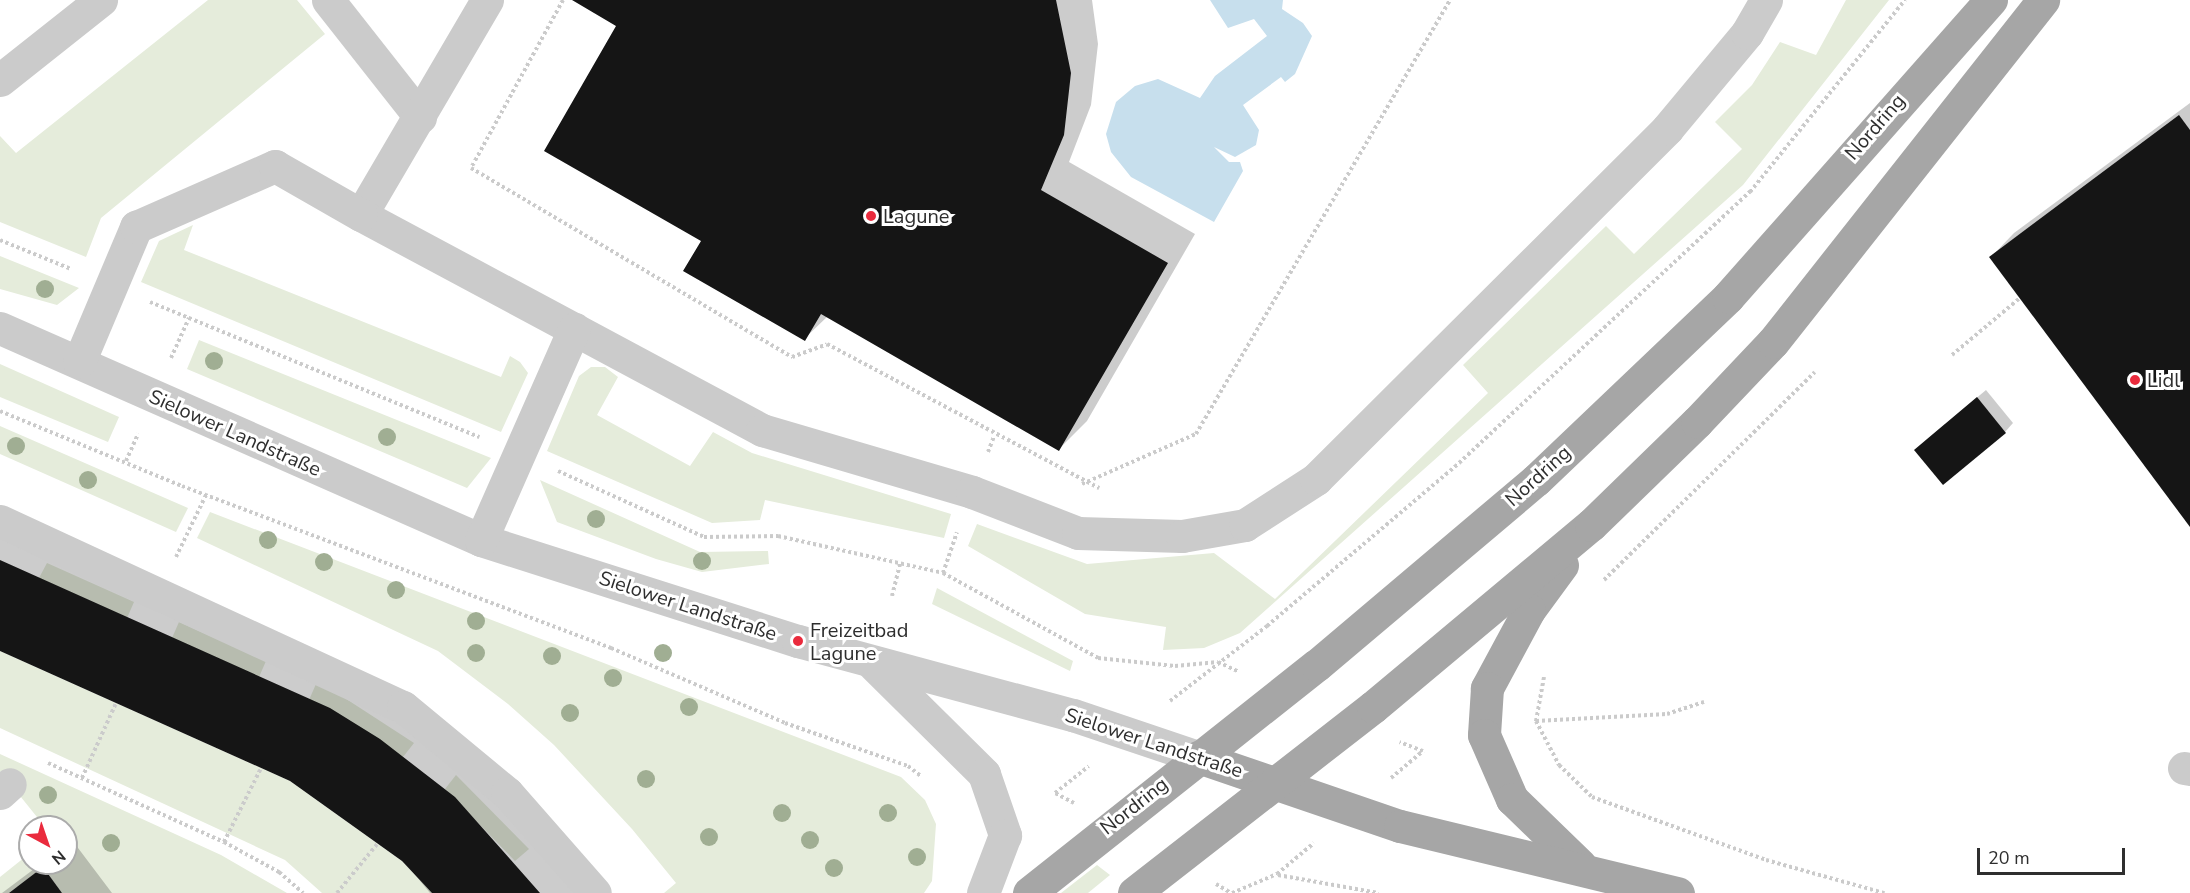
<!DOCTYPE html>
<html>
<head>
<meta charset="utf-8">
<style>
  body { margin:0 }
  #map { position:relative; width:2190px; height:893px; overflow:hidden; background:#fff; font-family:"Nunito Sans",sans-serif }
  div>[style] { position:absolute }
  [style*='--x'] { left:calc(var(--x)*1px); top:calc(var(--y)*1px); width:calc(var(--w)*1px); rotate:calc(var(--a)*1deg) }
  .green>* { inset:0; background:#e5ecdb }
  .water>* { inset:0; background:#c7dfed }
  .shadow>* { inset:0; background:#0003 }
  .building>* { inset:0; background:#151515 }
  .path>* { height:4px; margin-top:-2px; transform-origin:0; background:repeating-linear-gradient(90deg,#cbcbcb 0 3px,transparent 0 6px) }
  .minor>* { height:33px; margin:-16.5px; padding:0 16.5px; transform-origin:16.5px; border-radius:16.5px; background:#cbcbcb }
  .major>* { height:33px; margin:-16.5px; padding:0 16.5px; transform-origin:16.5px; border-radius:16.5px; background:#a6a6a6 }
  .trees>* { width:18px; height:18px; margin:-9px; border-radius:50%; background:#a0ae93 }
  .dots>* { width:16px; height:16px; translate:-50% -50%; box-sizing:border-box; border:3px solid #fff; border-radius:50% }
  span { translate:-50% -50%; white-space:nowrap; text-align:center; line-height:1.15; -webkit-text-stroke:6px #fff; paint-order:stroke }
  .street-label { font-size:20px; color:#2e2e2e }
  .poi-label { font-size:20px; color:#2e2e2e }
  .left { translate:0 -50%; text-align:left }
  .north { position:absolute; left:18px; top:815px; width:60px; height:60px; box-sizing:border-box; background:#fff; border:2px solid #ababab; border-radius:50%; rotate:140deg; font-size:16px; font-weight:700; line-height:24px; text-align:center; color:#2e2e2e }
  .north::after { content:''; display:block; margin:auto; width:21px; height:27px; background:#ea2b3d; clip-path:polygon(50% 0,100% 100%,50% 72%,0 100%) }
  .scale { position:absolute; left:1977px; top:848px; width:148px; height:27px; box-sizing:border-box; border:3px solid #2e2e2e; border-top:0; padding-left:8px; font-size:18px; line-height:21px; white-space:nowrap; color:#2e2e2e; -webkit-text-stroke:4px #fff; paint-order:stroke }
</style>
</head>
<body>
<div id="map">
  <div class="green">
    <div style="clip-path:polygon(208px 0,297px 0,325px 34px,101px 218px,86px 257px,0 222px,0 136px,16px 153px)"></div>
    <div style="clip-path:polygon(1846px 0,1889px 0,1743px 185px,1240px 633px,1204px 648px,1163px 650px,1166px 627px,1085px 614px,968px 546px,977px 524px,1087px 564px,1214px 553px,1275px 599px,1488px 393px,1463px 365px,1606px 226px,1634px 254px,1742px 149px,1715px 122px,1752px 85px,1780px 42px,1816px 55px)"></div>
    <div style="clip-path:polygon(193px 225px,184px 250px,501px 377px,510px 356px,520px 362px,528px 373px,501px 432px,141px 282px,159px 241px)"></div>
    <div style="clip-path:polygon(0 256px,79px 288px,57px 305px,0 289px)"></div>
    <div style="clip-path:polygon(199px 340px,491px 458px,467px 488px,187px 369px)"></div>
    <div style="clip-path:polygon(0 364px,119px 417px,108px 442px,0 397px)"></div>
    <div style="clip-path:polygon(591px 367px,605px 367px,618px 377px,597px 415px,690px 466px,713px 432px,752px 453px,951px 514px,944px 538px,765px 500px,760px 520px,712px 523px,547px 451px,579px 376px)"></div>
    <div style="clip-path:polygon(0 426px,188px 508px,176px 532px,0 454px)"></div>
    <div style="clip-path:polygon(540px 480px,700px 552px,768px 551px,769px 564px,702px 572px,656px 559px,557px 522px)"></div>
    <div style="clip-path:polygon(210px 512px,901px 777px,925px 800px,936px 824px,932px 881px,924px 893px,664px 893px,676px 883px,632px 829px,554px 745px,508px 704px,438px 651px,197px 538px)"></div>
    <div style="clip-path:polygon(47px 563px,134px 602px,127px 618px,39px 578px)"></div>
    <div style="clip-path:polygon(937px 588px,1073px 661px,1070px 671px,932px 604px)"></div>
    <div style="clip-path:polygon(179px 622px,266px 661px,259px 677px,172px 638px)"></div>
    <div style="clip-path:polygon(0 651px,290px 781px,402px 861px,432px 893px,322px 893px,285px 860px,0 728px)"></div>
    <div style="clip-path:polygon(316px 684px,337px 693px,414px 743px,403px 757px,309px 700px)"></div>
    <div style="clip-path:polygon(0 754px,221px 855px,287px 893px,62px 893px,43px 867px,9px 893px,0 893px,0 877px,30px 853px,30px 863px,66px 863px,66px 827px,45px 827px,0 771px)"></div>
    <div style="clip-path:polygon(456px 775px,529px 849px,515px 861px,445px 789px)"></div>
    <div style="clip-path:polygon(1097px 865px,1110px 875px,1088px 893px,1061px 893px)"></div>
  </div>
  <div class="water">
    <div style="clip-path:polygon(1210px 0,1283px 0,1282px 9px,1303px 23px,1312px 36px,1295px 74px,1285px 82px,1281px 77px,1243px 105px,1259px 130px,1256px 145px,1235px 157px,1214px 147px,1229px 162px,1240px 162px,1243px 171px,1214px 222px,1131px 177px,1111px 152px,1106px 134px,1116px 102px,1135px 86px,1158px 79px,1200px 98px,1215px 76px,1267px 36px,1254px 19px,1228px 28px)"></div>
  </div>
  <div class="shadow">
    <div style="clip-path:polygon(575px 0,1092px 0,1098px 44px,1091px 105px,1069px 162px,1195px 234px,1087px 421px,1059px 449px,828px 316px,804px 339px,703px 241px,618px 25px)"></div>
    <div style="clip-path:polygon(2190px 103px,2190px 524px,1991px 257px,2014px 233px)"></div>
    <div style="clip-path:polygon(1986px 390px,2013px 423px,2005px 432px,1925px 441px)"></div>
    <div style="clip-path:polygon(0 527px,353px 685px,479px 774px,582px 893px,430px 893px,403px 860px,291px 780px,0 650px)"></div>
    <div style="clip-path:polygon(72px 840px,112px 893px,2px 893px,42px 863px,66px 863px,66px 844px)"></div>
  </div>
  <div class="building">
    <div style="clip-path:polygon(572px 0,1056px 0,1071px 73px,1064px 135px,1041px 190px,1168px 263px,1059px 451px,821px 314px,805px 341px,683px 271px,701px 241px,544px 151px,616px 26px)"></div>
    <div style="clip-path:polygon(2179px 115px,2190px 130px,2190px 527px,1989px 257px)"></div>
    <div style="clip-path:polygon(1977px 397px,2006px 433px,1943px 485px,1914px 450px)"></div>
    <div style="clip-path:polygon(0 560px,330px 708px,380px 739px,455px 797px,540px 893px,432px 893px,402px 861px,290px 781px,0 651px)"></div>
    <div style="clip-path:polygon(43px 867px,62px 893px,9px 893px)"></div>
  </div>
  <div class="path">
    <div style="--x:563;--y:0;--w:192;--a:118.7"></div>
    <div style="--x:471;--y:168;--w:373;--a:30.5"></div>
    <div style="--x:792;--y:357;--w:37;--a:-20"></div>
    <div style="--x:827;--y:344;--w:308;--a:27.9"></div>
    <div style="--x:0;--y:240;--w:77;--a:22.2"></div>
    <div style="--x:150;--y:302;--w:356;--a:22.3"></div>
    <div style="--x:1952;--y:355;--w:89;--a:-40"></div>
    <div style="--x:171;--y:358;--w:44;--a:-65.8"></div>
    <div style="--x:0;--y:411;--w:197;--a:22.4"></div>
    <div style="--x:182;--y:486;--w:459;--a:20.7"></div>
    <div style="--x:611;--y:648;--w:189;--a:23.3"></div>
    <div style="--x:785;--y:723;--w:130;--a:19.3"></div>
    <div style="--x:908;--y:766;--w:16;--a:38"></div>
    <div style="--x:988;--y:452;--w:17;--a:-69"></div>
    <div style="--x:126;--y:461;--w:30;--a:-66"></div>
    <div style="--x:558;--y:471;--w:160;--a:24.3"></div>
    <div style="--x:704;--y:537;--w:74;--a:-0.8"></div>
    <div style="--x:778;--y:536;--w:169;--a:12.6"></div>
    <div style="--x:943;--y:573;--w:177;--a:28.7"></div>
    <div style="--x:1098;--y:658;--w:77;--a:5.9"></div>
    <div style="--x:1175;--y:666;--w:43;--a:-5.3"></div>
    <div style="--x:1218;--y:662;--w:23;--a:25"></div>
    <div style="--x:1082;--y:484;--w:124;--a:-23.7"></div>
    <div style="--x:1196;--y:434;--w:503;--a:-59.66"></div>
    <div style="--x:176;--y:557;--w:69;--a:-64.2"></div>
    <div style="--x:943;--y:573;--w:43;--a:-71.1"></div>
    <div style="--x:1604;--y:580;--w:296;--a:-44.6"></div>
    <div style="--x:892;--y:596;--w:34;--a:-76"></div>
    <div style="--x:1544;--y:677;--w:45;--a:100.3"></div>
    <div style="--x:1536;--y:721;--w:50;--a:62.4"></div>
    <div style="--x:1559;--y:765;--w:46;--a:44.1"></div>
    <div style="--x:1592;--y:797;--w:185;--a:19.9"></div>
    <div style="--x:1766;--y:860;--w:123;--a:15.6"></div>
    <div style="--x:1170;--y:701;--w:123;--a:-37.7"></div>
    <div style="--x:1267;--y:626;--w:252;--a:-40.3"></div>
    <div style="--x:1459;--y:463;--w:398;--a:-43"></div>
    <div style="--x:1750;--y:192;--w:247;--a:-51.1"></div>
    <div style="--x:1536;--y:721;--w:131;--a:-3.1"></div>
    <div style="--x:1667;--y:714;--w:39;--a:-18"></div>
    <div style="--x:48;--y:763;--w:193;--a:24.2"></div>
    <div style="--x:224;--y:842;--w:63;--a:28.6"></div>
    <div style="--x:279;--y:872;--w:32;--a:41"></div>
    <div style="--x:82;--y:778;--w:82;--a:-65.6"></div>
    <div style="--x:1391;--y:778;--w:42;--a:-40.2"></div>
    <div style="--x:1423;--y:751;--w:25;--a:-159"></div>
    <div style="--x:1074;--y:803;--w:21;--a:-152"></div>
    <div style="--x:1055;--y:793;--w:43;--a:-38.5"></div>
    <div style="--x:224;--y:842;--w:83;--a:-63.4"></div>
    <div style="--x:1278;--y:875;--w:102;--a:10.2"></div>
    <div style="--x:1216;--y:884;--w:17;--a:31"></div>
    <div style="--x:337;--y:893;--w:65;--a:-50.6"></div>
    <div style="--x:1232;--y:893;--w:49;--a:-22.9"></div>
    <div style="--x:1277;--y:874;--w:48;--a:-40"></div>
  </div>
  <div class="minor">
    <div style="--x:328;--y:0;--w:149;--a:51.8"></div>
    <div style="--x:487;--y:0;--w:249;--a:120.4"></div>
    <div style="--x:361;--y:215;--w:455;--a:28.2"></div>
    <div style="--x:762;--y:430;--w:219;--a:16.4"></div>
    <div style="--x:972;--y:492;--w:114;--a:21.1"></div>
    <div style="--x:1078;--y:533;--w:104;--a:1.7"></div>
    <div style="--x:1182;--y:536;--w:64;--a:-9.9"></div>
    <div style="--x:1245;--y:525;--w:85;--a:-32.9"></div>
    <div style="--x:1316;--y:479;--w:496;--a:-44.9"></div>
    <div style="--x:1667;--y:129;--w:125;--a:-50.2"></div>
    <div style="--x:1747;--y:33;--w:38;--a:-60"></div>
    <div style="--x:0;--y:80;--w:129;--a:-38.4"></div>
    <div style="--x:0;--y:328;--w:526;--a:23.79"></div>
    <div style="--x:481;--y:540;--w:333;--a:17.7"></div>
    <div style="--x:798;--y:641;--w:285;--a:15.1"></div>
    <div style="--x:1073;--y:715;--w:132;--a:18.6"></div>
    <div style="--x:79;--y:362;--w:147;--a:-67.1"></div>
    <div style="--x:136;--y:227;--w:152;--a:-23.7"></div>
    <div style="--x:275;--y:166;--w:99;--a:29.7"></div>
    <div style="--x:0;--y:521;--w:444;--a:24.8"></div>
    <div style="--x:403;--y:707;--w:135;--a:39.6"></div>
    <div style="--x:507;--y:793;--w:133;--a:48.7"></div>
    <div style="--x:481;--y:540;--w:231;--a:-66.2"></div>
    <div style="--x:874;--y:665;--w:155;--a:44.7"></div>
    <div style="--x:984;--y:774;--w:65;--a:71"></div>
    <div style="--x:1005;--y:835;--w:62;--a:110.8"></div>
    <div style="--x:2184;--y:768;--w:6;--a:9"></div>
    <div style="--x:0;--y:793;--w:13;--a:-42"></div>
  </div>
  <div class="major">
    <div style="--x:1562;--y:565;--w:56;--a:126.3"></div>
    <div style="--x:1529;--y:610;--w:89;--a:118.3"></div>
    <div style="--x:1487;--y:688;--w:47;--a:93.7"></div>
    <div style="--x:1484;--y:735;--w:70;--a:66.4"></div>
    <div style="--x:1512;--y:799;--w:95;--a:44.1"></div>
    <div style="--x:1198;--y:757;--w:213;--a:18.9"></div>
    <div style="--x:1400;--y:826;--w:286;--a:13.6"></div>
    <div style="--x:1029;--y:893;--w:367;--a:-38.4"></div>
    <div style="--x:1317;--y:665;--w:287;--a:-40.2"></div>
    <div style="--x:1536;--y:480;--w:265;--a:-43.6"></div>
    <div style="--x:1728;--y:297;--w:397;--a:-48.5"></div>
    <div style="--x:1134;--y:893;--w:303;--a:-37.9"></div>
    <div style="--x:1373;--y:707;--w:284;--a:-39.9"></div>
    <div style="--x:1591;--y:525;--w:148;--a:-44.2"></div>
    <div style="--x:1697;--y:422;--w:110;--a:-46.5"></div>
    <div style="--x:1773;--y:342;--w:436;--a:-51.7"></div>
  </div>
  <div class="trees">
    <div style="left:45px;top:289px"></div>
    <div style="left:214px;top:361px"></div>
    <div style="left:387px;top:437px"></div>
    <div style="left:16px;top:446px"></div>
    <div style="left:88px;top:480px"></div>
    <div style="left:596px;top:519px"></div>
    <div style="left:268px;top:540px"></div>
    <div style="left:702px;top:561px"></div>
    <div style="left:324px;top:562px"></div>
    <div style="left:396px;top:590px"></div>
    <div style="left:476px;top:621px"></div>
    <div style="left:476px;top:653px"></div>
    <div style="left:663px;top:653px"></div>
    <div style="left:552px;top:656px"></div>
    <div style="left:613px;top:678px"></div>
    <div style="left:689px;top:707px"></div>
    <div style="left:570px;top:713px"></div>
    <div style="left:646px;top:779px"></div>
    <div style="left:48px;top:795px"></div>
    <div style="left:782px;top:813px"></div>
    <div style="left:888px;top:813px"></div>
    <div style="left:709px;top:837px"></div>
    <div style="left:810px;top:840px"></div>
    <div style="left:111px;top:843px"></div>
    <div style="left:917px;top:857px"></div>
    <div style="left:834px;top:868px"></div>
  </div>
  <div class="dots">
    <div style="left:871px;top:216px;background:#ea2b3d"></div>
    <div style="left:2135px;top:380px;background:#ea2b3d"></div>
    <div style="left:798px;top:641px;background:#ea2b3d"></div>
  </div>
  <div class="street-label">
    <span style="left:1875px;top:127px;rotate:-49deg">Nordring</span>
    <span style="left:235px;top:433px;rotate:24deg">Sielower Landstraße</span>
    <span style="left:1538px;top:476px;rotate:-42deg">Nordring</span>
    <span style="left:688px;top:606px;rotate:18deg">Sielower Landstraße</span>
    <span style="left:1154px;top:743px;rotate:18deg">Sielower Landstraße</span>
    <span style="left:1134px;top:806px;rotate:-38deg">Nordring</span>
  </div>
  <div class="poi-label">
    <span class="left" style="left:883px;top:216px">Lagune</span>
    <span class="left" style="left:2147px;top:380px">Lidl</span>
    <span class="left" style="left:810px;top:642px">Freizeitbad<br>Lagune</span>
  </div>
  <div class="north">N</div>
  <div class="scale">20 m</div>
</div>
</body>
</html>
